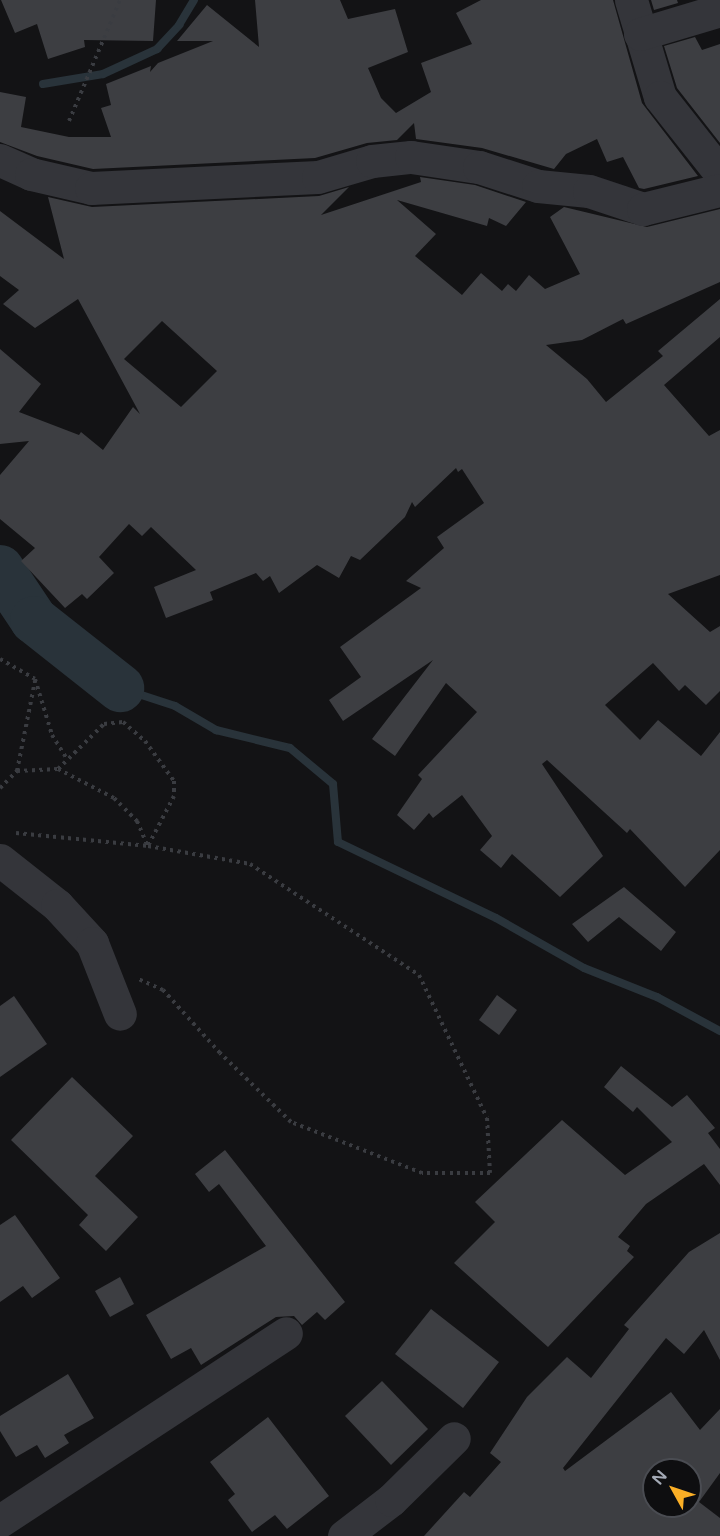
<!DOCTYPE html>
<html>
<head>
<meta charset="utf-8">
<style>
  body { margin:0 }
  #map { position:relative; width:720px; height:1536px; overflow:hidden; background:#131315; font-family:"Varela Round",sans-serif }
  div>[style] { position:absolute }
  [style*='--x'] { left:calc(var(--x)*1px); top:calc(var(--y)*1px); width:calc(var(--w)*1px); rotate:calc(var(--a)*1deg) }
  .stream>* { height:8px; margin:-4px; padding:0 4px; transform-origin:4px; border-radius:4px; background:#29333a }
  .river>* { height:48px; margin:-24px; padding:0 24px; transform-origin:24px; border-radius:24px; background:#29333a }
  .building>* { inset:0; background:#3d3e42 }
  .path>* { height:4px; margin-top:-2px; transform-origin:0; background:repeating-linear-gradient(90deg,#3a3c41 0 3px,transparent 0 7.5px) }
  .minor>* { height:33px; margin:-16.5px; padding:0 16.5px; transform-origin:16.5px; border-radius:16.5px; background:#34353a }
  span { translate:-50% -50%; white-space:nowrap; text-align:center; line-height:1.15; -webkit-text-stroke:4.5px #0e0e10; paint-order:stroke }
  .north { position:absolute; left:642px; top:1458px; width:60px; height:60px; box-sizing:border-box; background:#0e0e10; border:2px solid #4a4c52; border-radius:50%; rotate:310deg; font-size:16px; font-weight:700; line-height:24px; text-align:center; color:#a4aab6 }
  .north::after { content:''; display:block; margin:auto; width:21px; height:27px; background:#fbaf26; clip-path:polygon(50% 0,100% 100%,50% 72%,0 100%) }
</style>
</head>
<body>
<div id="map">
  <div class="stream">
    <div style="--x:43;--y:84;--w:61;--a:-9.5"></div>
    <div style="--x:103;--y:74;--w:60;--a:-24.8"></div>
    <div style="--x:157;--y:49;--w:33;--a:-47"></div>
    <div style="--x:179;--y:25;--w:29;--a:-59"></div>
    <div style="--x:120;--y:688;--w:58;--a:18.1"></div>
    <div style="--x:175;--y:706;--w:48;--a:30.3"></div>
    <div style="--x:216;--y:730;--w:76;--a:13.7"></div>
    <div style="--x:290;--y:748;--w:56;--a:39.9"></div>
    <div style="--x:333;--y:784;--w:58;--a:85.1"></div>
    <div style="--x:338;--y:842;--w:175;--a:25.7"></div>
    <div style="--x:496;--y:918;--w:101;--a:29.6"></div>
    <div style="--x:584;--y:968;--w:79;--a:21.7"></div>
    <div style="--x:657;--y:997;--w:72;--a:28.4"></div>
  </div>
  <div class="river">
    <div style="--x:0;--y:569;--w:61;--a:56.3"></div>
    <div style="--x:34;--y:620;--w:110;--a:38.3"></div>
  </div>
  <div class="building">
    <div style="clip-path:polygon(1px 0,156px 0,153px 41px,84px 40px,85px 47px,48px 59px,37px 24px,15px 33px)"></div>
    <div style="clip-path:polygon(255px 0,340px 0,348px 19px,395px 9px,408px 52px,368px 68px,381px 98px,396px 113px,431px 92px,421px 63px,472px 44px,456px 13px,481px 0,613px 0,642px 103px,698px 176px,644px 189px,639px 188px,623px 157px,607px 162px,597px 139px,566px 154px,554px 169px,482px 148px,416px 139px,414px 123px,397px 140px,367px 143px,315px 158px,93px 169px,37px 156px,0 142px,0 92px,26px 97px,21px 127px,69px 137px,111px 137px,101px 108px,111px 105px,106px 84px,151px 66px,150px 72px,158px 63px,213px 41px,177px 41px,207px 5px,259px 47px)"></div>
    <div style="clip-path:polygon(651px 0,677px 0,678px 3px,654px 10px)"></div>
    <div style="clip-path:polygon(695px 37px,702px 50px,720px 44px,720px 143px,677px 88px,664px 46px)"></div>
    <div style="clip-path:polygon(evenodd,420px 177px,475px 185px,526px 202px,506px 226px,489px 218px,487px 226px,397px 200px,436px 234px,415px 256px,462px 295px,481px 273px,502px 291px,508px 284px,516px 291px,529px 275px,545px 289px,580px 274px,550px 217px,564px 207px,647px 227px,720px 209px,720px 282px,626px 324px,623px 319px,582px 340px,546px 345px,587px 379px,606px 402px,663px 356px,658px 351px,720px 299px,720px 337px,664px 385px,709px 436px,720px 430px,720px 575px,668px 594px,710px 632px,720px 626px,720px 691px,706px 705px,685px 685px,679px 691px,653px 663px,605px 705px,640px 740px,658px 720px,701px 756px,720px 732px,720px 850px,685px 887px,630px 829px,627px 833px,547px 760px,542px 764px,603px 856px,560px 897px,512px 854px,501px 868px,480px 850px,492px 836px,462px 795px,433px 818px,429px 813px,414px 830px,397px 815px,422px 779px,418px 775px,477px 712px,446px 683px,395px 756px,372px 739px,433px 660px,343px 721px,329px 700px,361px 677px,340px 647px,421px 588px,406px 581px,444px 548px,437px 537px,484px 503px,462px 469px,458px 472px,456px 468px,415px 507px,412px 502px,405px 517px,360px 560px,351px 556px,339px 578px,317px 565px,279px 593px,270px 576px,263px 581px,256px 573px,210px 592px,213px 600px,166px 618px,154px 587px,196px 570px,151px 527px,142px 536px,129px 524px,99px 557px,114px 573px,87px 599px,82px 594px,65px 608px,21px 561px,35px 548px,0 519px,0 475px,29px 441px,0 444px,0 349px,41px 384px,19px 412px,79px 435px,81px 432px,103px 450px,133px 407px,140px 414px,78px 299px,35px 328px,3px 304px,19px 290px,0 276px,0 211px,64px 259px,48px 197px,92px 207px,319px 196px,349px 187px,321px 215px,421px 182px,420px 177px,162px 321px,217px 371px,181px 407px,124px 359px,162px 321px)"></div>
    <div style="clip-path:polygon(624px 887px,676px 932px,661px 951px,619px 917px,588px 942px,572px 924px)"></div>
    <div style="clip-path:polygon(497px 995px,517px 1010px,499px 1035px,479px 1020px)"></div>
    <div style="clip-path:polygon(14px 996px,47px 1044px,0 1077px,0 1006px)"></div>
    <div style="clip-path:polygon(621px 1066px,672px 1107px,687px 1095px,715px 1128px,708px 1133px,720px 1149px,720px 1185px,704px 1164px,646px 1204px,618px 1237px,630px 1246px,627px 1251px,634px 1257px,548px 1347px,454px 1263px,495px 1222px,475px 1202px,562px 1120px,625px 1175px,672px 1142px,637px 1107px,633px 1112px,604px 1087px)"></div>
    <div style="clip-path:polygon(72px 1077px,133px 1136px,95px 1176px,138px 1217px,106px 1251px,79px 1225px,88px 1215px,11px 1140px)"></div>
    <div style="clip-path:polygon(225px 1150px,345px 1302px,325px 1320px,317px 1312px,302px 1325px,294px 1316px,276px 1317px,201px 1365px,191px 1348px,171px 1359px,146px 1315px,266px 1246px,219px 1184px,209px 1192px,195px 1174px)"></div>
    <div style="clip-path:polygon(15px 1215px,60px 1278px,32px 1298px,23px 1286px,0 1302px,0 1225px)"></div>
    <div style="clip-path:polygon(evenodd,720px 1233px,720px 1360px,704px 1330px,684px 1354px,666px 1338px,563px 1468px,565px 1471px,671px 1392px,700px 1430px,720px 1409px,720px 1473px,699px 1502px,720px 1518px,720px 1536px,424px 1536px,464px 1492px,470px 1497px,501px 1462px,490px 1453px,527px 1397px,567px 1357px,591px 1378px,629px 1329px,624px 1325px,689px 1252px,720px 1233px,654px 1470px,690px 1470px,690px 1506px,654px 1506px,654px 1470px)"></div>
    <div style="clip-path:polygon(120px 1277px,134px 1304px,110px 1317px,95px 1291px)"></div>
    <div style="clip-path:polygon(431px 1309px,499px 1362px,463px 1408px,395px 1354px)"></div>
    <div style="clip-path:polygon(68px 1374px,94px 1418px,64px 1435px,69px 1443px,45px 1458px,37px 1445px,16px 1457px,0 1431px,0 1416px)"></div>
    <div style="clip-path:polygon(382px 1381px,428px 1429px,391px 1465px,345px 1416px)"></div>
    <div style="clip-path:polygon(268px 1417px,329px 1496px,287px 1529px,275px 1515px,252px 1532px,228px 1500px,235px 1494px,210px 1462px)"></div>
  </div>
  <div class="path">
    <div style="--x:69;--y:121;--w:131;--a:-67.1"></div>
    <div style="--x:0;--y:659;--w:40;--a:29.7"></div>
    <div style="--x:35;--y:679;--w:59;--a:73.1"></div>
    <div style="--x:52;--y:735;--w:28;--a:58"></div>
    <div style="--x:58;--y:769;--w:64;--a:-44.4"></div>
    <div style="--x:104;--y:724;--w:19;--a:-6"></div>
    <div style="--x:123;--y:722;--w:29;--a:41"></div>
    <div style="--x:145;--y:741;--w:49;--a:54.1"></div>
    <div style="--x:174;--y:781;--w:15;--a:90"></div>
    <div style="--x:174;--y:796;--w:56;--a:117.5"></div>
    <div style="--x:17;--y:771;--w:41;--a:-2.8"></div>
    <div style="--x:58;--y:769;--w:63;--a:27.4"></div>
    <div style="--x:114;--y:798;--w:33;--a:45"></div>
    <div style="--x:137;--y:821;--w:26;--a:67"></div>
    <div style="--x:0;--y:788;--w:24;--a:-45"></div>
    <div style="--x:17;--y:771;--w:92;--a:-78.7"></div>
    <div style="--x:16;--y:833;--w:133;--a:5.6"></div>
    <div style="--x:148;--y:846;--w:104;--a:10"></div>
    <div style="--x:250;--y:864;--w:202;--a:33.3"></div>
    <div style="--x:419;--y:975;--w:158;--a:64.6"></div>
    <div style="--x:487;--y:1118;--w:55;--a:86.9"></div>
    <div style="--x:490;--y:1173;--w:68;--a:180"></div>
    <div style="--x:422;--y:1173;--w:141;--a:-158.7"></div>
    <div style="--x:291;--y:1122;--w:99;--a:-135.8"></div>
    <div style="--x:220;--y:1053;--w:85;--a:-132.1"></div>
    <div style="--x:163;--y:990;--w:27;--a:-156"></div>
  </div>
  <div class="minor">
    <div style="--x:631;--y:0;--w:101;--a:73.4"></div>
    <div style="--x:660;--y:97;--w:97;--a:51.7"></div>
    <div style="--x:640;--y:34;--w:84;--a:-16.7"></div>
    <div style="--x:0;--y:160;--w:34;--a:24"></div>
    <div style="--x:31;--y:174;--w:62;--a:13.1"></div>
    <div style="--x:91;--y:188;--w:227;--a:-2.8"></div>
    <div style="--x:318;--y:177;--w:56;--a:-16.5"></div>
    <div style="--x:372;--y:161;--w:39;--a:-6"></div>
    <div style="--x:411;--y:157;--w:69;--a:8.4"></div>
    <div style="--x:479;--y:167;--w:62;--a:17.9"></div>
    <div style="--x:538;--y:186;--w:51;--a:5.6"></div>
    <div style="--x:589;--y:191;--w:57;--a:18.4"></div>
    <div style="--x:643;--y:209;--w:79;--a:-13.9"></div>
    <div style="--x:0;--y:860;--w:73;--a:38.3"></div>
    <div style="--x:57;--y:905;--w:52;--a:47.4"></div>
    <div style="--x:92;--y:943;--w:76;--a:68.5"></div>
    <div style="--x:0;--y:1521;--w:342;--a:-33.3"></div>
    <div style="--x:344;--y:1536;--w:59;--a:-37.5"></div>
    <div style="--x:391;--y:1500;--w:88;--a:-44.5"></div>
  </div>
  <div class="north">N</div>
</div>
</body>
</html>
